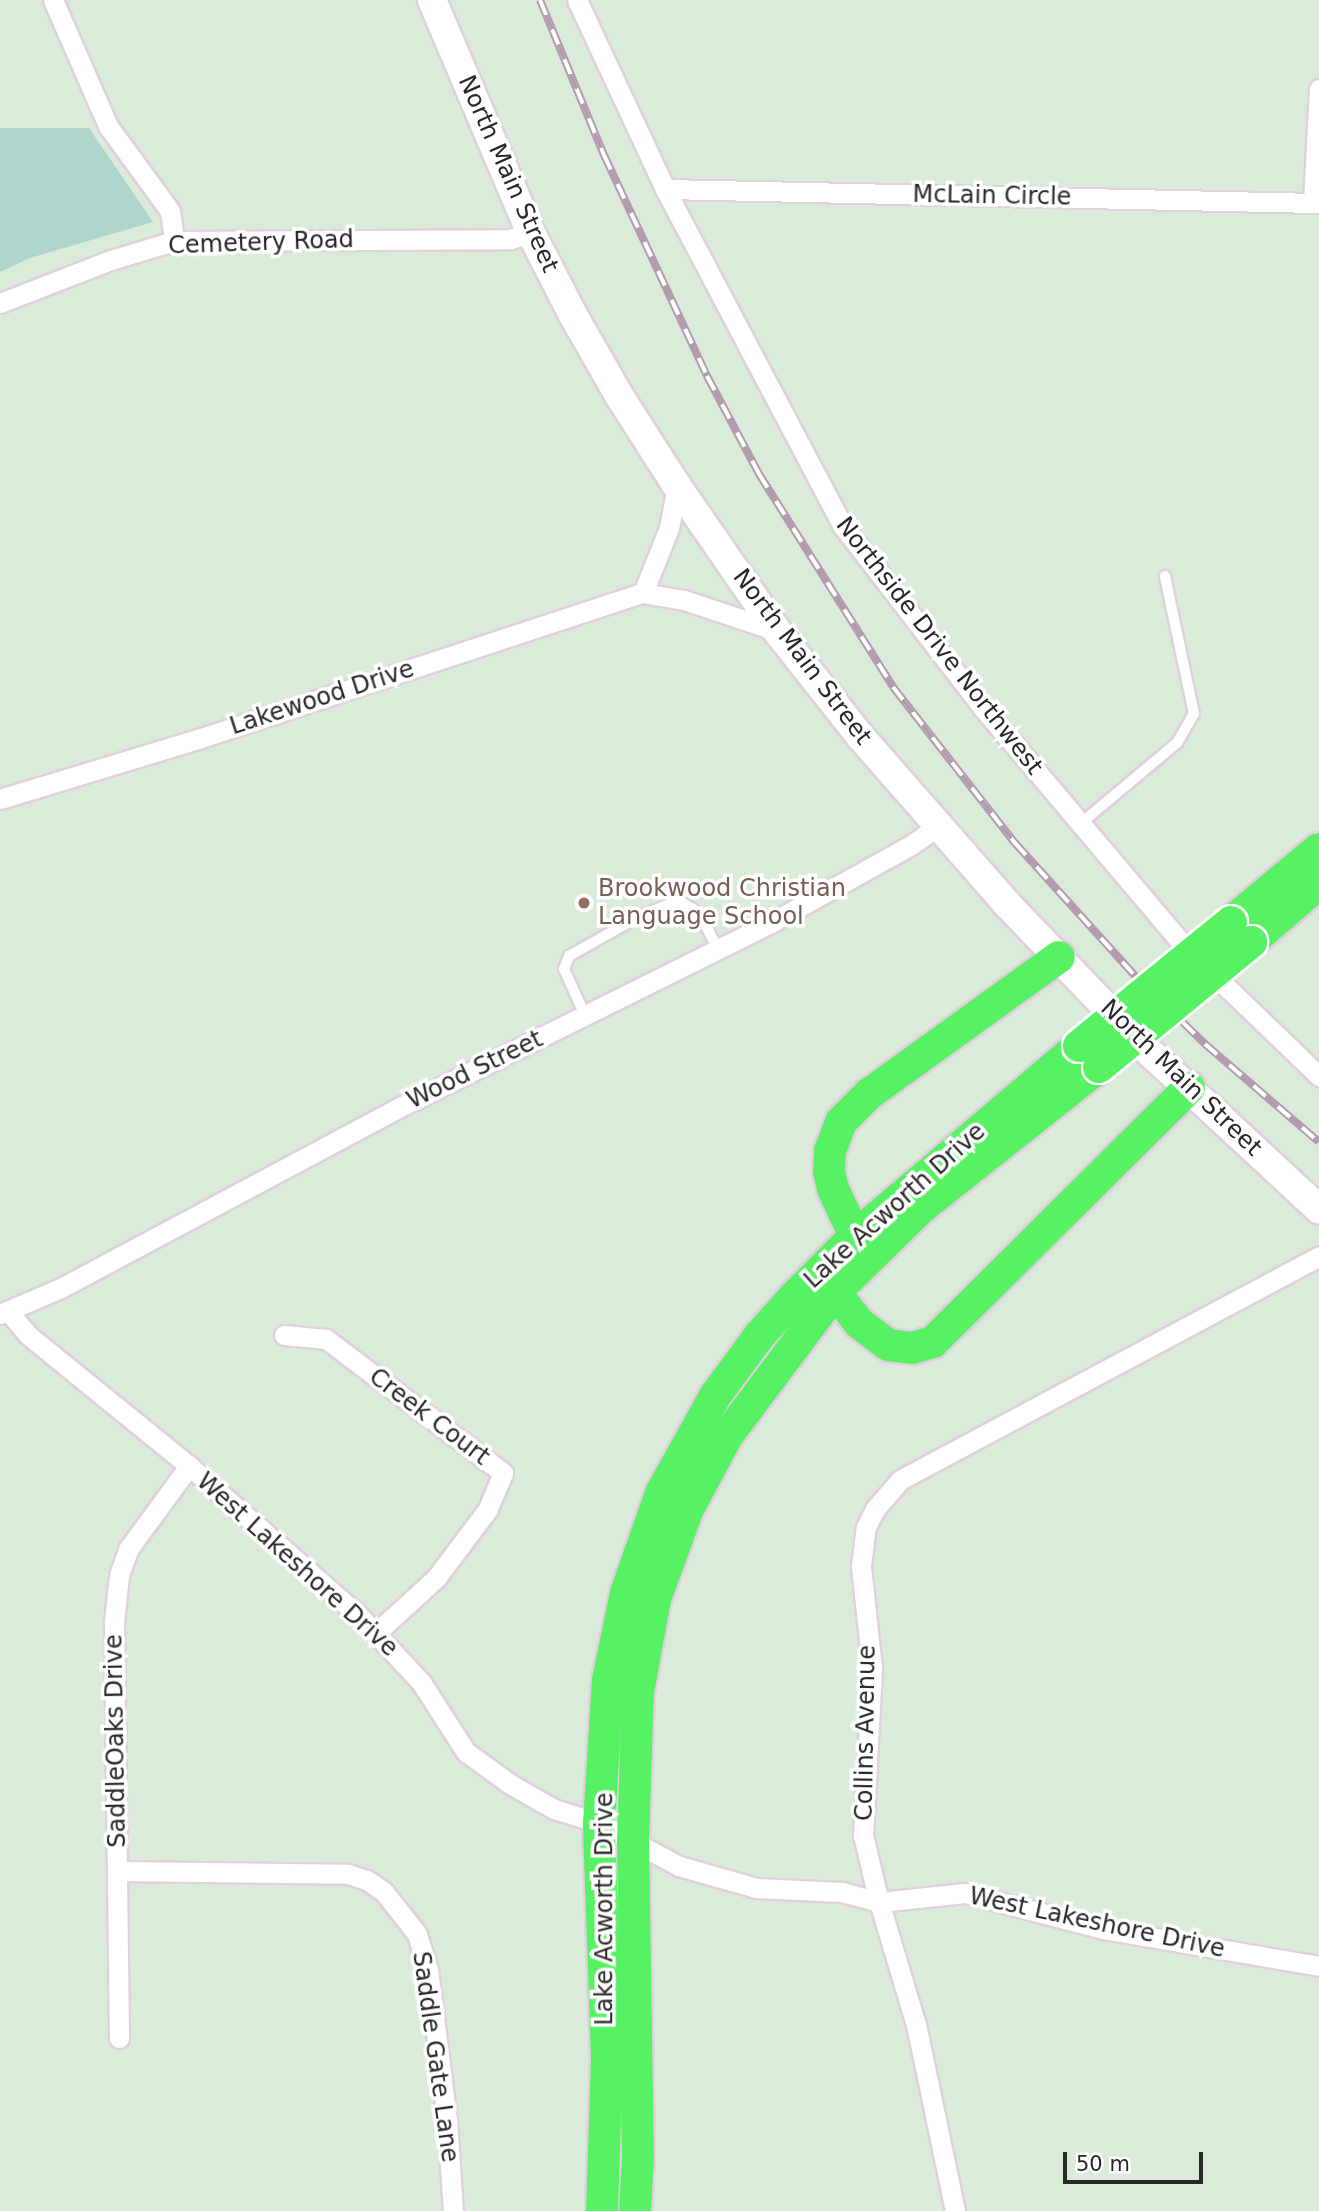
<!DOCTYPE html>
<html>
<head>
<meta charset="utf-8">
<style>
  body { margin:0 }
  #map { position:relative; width:1319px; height:2211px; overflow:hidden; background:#dbebd9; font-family:"DejaVu Sans",sans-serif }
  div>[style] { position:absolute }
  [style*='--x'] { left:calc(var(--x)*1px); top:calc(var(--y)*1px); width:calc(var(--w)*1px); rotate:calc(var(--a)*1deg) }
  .cemetery>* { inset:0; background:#b0d5cf }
  .roads { filter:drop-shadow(2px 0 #e2cfdf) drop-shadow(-2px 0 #e2cfdf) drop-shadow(0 2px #e2cfdf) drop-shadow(0 -2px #e2cfdf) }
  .lane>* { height:10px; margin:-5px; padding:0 5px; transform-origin:5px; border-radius:5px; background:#fff }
  .street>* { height:19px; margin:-9.5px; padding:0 9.5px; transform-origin:9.5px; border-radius:9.5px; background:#fff }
  .secondary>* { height:28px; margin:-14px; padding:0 14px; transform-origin:14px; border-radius:14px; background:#fff }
  .primary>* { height:32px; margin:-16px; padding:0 16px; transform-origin:16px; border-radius:16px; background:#57f263 }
  .rail>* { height:8px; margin-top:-4px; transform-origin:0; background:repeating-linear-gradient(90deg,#fff 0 16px,#b39caf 0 32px); box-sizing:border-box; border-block:2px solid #b39caf }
  .bridges { filter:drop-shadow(2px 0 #fff) drop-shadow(-2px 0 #fff) drop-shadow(0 2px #fff) drop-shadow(0 -2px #fff) }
  .primary-bridge>* { height:32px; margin:-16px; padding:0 16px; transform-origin:16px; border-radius:16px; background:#57f263 }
  .dots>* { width:19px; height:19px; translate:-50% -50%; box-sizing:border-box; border:4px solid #fff; border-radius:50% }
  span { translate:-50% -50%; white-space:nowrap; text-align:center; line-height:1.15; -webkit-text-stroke:7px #fff; paint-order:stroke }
  .street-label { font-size:24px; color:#282828 }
  .education-label { font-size:24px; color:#785e54 }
  .left { translate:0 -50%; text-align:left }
  .scale { position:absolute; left:1063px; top:2152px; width:140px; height:32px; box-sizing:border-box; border:4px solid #282828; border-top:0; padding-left:9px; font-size:21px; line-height:24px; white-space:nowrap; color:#282828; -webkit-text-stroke:5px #fff; paint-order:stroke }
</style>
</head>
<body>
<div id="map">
  <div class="cemetery">
    <div style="clip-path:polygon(0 128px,89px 128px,153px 222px,30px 258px,0 272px)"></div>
  </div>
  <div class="roads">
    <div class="lane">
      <div style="--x:1080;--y:824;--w:126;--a:-39.9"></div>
      <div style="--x:1177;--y:743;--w:34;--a:-60"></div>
      <div style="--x:1194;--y:714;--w:141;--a:-101.9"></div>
      <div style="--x:585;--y:1015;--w:51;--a:-114.5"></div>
      <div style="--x:564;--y:969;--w:14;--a:-69"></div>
      <div style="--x:569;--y:956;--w:79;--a:-29.5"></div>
      <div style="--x:638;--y:917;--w:35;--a:-22"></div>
      <div style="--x:670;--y:904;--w:14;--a:0"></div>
      <div style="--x:684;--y:904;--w:10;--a:29"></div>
      <div style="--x:693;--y:909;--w:21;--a:53"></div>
      <div style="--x:706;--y:926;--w:27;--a:63"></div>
    </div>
    <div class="street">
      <div style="--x:53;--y:0;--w:137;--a:66.4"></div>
      <div style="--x:108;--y:126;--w:105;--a:53.9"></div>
      <div style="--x:170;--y:211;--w:30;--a:82"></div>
      <div style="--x:577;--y:0;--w:208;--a:65"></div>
      <div style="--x:665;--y:189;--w:380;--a:62.2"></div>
      <div style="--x:842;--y:525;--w:231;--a:52.4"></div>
      <div style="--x:983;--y:708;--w:314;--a:49.8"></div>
      <div style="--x:1186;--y:948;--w:185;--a:43.9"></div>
      <div style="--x:665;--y:189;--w:654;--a:1.23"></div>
      <div style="--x:1313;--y:203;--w:114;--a:-87"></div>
      <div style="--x:0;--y:303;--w:119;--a:-21.2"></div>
      <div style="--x:111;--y:260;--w:66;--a:-16.8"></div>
      <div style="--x:174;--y:241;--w:336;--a:-0.3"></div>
      <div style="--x:510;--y:239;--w:22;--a:-16"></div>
      <div style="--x:643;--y:593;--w:70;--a:-68.2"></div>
      <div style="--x:669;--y:528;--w:43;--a:-79.2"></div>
      <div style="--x:0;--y:799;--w:207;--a:-16.9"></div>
      <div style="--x:198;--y:739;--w:468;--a:-18.2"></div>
      <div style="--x:643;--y:593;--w:42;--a:9.7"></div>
      <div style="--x:684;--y:600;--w:98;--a:18.4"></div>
      <div style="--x:8;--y:1311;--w:31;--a:50"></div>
      <div style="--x:28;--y:1335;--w:208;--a:39.1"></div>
      <div style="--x:189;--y:1466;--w:228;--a:41.4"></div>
      <div style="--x:360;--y:1617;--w:89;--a:46.8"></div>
      <div style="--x:421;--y:1682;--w:83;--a:57.3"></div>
      <div style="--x:466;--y:1752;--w:54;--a:36"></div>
      <div style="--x:510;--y:1784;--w:51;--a:29.6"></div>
      <div style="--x:554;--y:1809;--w:47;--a:17.3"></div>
      <div style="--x:599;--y:1823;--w:91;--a:28.3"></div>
      <div style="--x:679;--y:1866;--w:80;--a:15.9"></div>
      <div style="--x:756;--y:1888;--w:86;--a:2.7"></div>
      <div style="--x:842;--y:1892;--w:38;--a:15"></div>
      <div style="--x:879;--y:1902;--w:86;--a:-6"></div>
      <div style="--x:965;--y:1893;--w:143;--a:14.6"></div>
      <div style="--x:1103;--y:1929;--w:219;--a:9.7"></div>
      <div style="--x:0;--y:1314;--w:66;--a:-23.1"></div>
      <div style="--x:61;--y:1288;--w:382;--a:-28.1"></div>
      <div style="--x:398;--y:1108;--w:420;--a:-26.4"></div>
      <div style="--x:774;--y:921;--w:157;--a:-29"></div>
      <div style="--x:911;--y:845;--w:35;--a:-35"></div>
      <div style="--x:284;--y:1335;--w:42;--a:5.4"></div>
      <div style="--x:326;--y:1339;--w:222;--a:37.1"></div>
      <div style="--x:503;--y:1473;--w:39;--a:113"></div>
      <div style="--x:488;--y:1509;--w:86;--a:127"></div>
      <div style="--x:436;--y:1578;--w:81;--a:137.5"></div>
      <div style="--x:117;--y:1871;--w:231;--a:0.7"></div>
      <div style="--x:348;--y:1874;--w:20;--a:18"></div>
      <div style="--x:367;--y:1880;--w:21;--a:35"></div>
      <div style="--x:384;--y:1892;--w:53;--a:51.8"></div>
      <div style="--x:417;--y:1934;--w:38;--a:73"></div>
      <div style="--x:428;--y:1970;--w:152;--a:82.8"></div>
      <div style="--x:447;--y:2121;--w:90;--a:86.2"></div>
      <div style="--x:119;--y:2038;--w:416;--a:-90.7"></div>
      <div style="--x:114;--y:1622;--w:47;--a:-83.9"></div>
      <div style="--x:119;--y:1575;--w:29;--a:-70"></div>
      <div style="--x:129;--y:1548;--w:102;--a:-53.8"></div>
      <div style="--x:955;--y:2211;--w:190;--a:-101.8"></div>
      <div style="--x:916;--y:2025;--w:128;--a:-106.7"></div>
      <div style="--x:879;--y:1902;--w:69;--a:-103.4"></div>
      <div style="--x:863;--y:1835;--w:167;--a:-86.9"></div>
      <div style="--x:872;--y:1668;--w:103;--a:-96.2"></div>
      <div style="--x:861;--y:1566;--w:39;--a:-83"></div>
      <div style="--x:866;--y:1527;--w:20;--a:-63"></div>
      <div style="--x:875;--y:1509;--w:38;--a:-49"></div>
      <div style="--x:900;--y:1480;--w:475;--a:-28.1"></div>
    </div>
    <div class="secondary">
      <div style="--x:432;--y:0;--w:253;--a:67"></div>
      <div style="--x:531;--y:233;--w:92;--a:62.9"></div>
      <div style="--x:573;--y:315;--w:95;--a:60.2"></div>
      <div style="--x:620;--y:397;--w:106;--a:57.4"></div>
      <div style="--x:677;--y:486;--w:176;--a:55.4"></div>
      <div style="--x:777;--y:631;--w:134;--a:51.7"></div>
      <div style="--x:860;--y:736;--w:223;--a:48.8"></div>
      <div style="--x:1007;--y:904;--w:201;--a:46.2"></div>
      <div style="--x:1146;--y:1049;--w:236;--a:42.8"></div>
    </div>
    <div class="primary">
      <div style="--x:1231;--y:922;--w:114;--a:-39.7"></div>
      <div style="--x:1251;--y:942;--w:90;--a:-40.9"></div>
      <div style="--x:855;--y:1236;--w:52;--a:-115.1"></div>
      <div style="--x:833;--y:1189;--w:18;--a:-103"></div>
      <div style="--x:829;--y:1171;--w:20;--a:-87"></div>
      <div style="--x:830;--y:1151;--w:31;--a:-69"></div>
      <div style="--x:841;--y:1122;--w:40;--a:-45"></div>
      <div style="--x:869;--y:1094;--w:234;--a:-35.8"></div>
      <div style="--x:835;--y:1292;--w:39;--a:52"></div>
      <div style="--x:859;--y:1323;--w:36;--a:37"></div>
      <div style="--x:888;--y:1345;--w:24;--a:7"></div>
      <div style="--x:912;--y:1348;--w:22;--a:-16"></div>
      <div style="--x:933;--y:1342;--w:361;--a:-44.8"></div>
      <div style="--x:602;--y:2211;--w:154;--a:-88.1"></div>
      <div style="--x:607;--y:2057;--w:234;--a:-92"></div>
      <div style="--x:599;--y:1823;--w:143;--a:-86.4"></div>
      <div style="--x:608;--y:1680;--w:89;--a:-78.3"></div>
      <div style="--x:626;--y:1593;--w:106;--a:-70.7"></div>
      <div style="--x:661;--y:1493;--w:111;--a:-60.9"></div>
      <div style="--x:715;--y:1396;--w:76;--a:-53.6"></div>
      <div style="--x:760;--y:1335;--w:51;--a:-48.2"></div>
      <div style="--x:794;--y:1297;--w:86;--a:-45"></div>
      <div style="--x:855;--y:1236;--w:294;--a:-40.3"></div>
      <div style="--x:635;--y:2211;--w:54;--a:-86.8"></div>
      <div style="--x:638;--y:2157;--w:315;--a:-90.9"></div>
      <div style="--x:633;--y:1842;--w:150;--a:-88.1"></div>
      <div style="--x:638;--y:1692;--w:95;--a:-79.6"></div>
      <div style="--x:655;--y:1599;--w:96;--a:-69.9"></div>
      <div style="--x:688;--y:1509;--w:83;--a:-61.9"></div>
      <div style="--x:727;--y:1436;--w:180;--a:-53.1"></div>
      <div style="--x:835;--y:1292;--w:120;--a:-44.3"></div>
      <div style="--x:921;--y:1208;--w:227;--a:-38.4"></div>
    </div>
  </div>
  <div class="rail">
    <div style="--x:540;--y:0;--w:168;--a:67.6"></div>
    <div style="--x:604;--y:155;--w:244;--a:65"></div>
    <div style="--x:707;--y:376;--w:111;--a:62"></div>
    <div style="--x:759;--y:474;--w:252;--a:57.8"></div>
    <div style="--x:893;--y:687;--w:198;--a:52"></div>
    <div style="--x:1015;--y:843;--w:182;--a:47.9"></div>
    <div style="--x:1137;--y:978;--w:95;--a:44.1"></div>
    <div style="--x:1205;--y:1044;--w:150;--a:40.7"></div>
  </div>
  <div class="bridges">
    <div class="primary-bridge">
      <div style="--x:1079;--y:1046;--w:196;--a:-39.2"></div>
      <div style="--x:1099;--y:1067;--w:197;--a:-39.4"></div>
    </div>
  </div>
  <div class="dots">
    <div style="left:584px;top:903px;background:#8d6e63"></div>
  </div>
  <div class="street-label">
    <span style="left:508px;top:174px;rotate:66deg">North Main Street</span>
    <span style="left:992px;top:196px;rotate:1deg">McLain Circle</span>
    <span style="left:261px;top:243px;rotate:-2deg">Cemetery Road</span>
    <span style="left:939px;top:646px;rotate:52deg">Northside Drive Northwest</span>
    <span style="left:802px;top:657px;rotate:53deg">North Main Street</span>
    <span style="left:322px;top:698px;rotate:-18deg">Lakewood Drive</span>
    <span style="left:475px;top:1070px;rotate:-26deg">Wood Street</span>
    <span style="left:1181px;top:1078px;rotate:44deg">North Main Street</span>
    <span style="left:895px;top:1206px;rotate:-42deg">Lake Acworth Drive</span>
    <span style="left:429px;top:1417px;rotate:37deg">Creek Court</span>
    <span style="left:297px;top:1565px;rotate:42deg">West Lakeshore Drive</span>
    <span style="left:866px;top:1733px;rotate:-89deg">Collins Avenue</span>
    <span style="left:116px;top:1741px;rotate:-91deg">SaddleOaks Drive</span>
    <span style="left:605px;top:1909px;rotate:-90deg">Lake Acworth Drive</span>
    <span style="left:1097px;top:1923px;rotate:12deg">West Lakeshore Drive</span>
    <span style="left:435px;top:2057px;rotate:82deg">Saddle Gate Lane</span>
  </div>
  <div class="education-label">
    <span class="left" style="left:598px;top:903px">Brookwood Christian<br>Language School</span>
  </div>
  <div class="scale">50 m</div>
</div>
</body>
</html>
